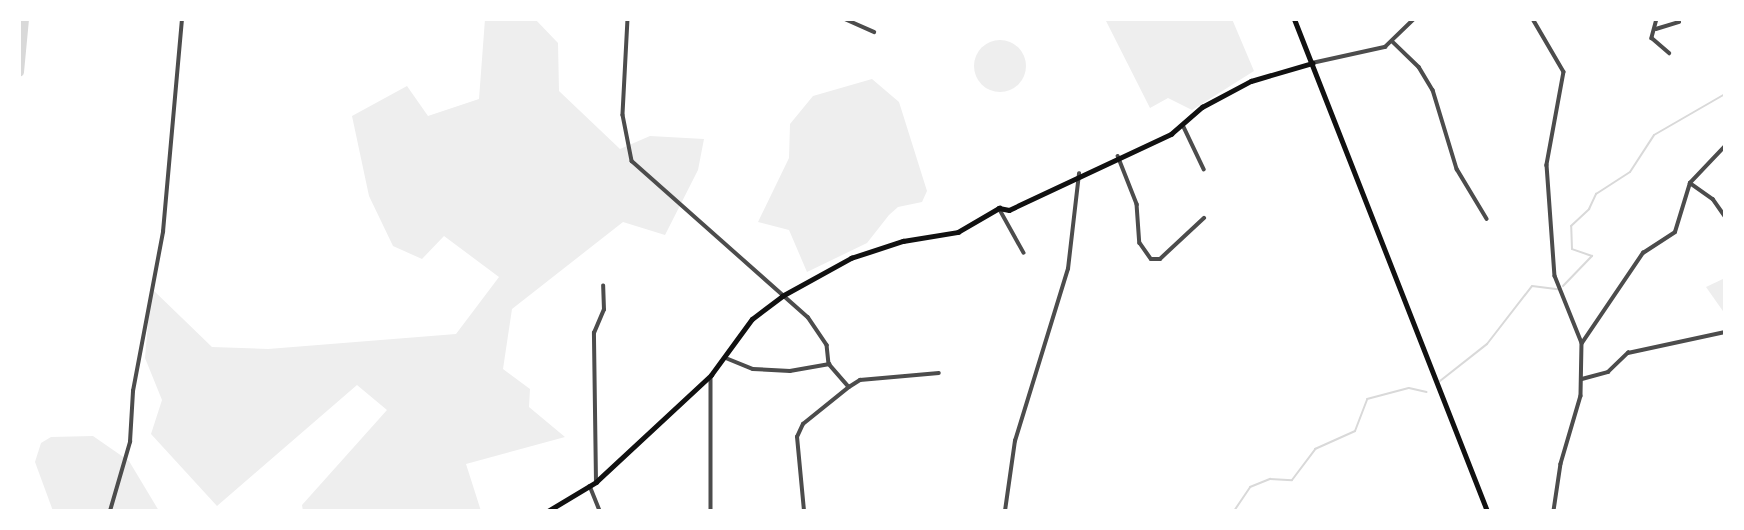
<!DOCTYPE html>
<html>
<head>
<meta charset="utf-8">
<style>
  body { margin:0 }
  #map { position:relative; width:1744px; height:530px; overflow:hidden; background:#fff; font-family:Commissioner,sans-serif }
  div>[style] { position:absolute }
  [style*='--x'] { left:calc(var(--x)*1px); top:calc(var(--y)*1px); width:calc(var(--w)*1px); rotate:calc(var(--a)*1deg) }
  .green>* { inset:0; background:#eee }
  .round { border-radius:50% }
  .stream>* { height:2px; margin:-1px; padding:0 1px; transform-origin:1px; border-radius:1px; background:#d9d9d9 }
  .river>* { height:10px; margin:-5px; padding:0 5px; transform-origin:5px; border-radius:5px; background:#d9d9d9 }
  .minor>* { height:3.5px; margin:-1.75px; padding:0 1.75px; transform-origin:1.75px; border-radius:1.75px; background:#4c4c4c }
  .secondary>* { height:4.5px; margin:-2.25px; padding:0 2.25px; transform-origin:2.25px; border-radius:2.25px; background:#111 }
  .trunk>* { height:5px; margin:-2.5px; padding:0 2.5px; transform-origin:2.5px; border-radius:2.5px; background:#111 }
  span { translate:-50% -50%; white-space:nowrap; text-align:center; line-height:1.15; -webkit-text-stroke:5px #fff; paint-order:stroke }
  .frame { position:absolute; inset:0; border:21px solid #fff; pointer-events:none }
</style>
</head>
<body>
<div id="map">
  <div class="green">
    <div style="clip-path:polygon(485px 19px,535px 19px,558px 43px,559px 91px,620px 149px,650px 136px,704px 139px,698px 170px,665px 235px,623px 222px,512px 309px,503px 369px,530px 389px,529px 407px,565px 437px,466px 464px,481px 511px,303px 511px,302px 505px,387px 410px,357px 385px,217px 506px,151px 434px,162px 400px,145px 358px,151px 288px,212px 347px,268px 349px,456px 334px,499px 277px,444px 236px,422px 259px,393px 246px,369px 196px,352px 116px,407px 86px,428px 116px,479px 99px)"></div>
    <div style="clip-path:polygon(1105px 19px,1232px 19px,1254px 71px,1192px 110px,1168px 98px,1150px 108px)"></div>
    <div class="round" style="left:974px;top:40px;width:52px;height:52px"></div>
    <div style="clip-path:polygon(872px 79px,899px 102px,927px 191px,922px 202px,898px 207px,889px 215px,867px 243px,807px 272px,789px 230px,758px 222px,789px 158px,790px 124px,813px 96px)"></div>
    <div style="clip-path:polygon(1725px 278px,1725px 314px,1706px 287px)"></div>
    <div style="clip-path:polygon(93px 436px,129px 461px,159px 511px,53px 511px,35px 462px,41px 443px,51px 437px)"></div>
  </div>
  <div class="stream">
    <div style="--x:1563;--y:286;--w:42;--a:-46"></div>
    <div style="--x:1592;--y:256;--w:21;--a:-161"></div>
    <div style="--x:1572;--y:249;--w:23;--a:-92"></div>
    <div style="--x:1571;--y:226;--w:25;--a:-43"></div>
    <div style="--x:1589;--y:209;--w:17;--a:-65"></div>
    <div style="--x:1596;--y:194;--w:40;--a:-32.9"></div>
    <div style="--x:1630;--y:172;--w:44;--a:-57"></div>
    <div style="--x:1654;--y:135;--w:82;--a:-30"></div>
    <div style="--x:1440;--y:381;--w:60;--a:-38.2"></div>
    <div style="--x:1487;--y:344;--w:73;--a:-52.2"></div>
    <div style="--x:1532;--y:286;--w:26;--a:7"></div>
    <div style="--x:1234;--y:511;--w:29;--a:-56"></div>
    <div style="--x:1250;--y:487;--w:22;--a:-22"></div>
    <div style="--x:1270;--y:479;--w:22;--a:3"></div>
    <div style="--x:1292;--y:480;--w:39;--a:-53"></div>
    <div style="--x:1315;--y:449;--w:44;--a:-24.2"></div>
    <div style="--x:1355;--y:431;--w:34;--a:-69"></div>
    <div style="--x:1367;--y:399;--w:43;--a:-14.7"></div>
    <div style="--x:1409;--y:388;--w:18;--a:13"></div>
  </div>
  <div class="river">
    <div style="--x:19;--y:72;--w:53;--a:-84.6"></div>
  </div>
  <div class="minor">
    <div style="--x:628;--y:19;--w:96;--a:93"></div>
    <div style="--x:623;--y:115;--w:47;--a:78.9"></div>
    <div style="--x:632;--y:161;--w:235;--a:41.6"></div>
    <div style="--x:808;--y:317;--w:34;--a:56"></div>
    <div style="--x:827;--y:345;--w:19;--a:84"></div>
    <div style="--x:845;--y:19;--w:32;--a:24"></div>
    <div style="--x:1533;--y:19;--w:61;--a:59.7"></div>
    <div style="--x:1564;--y:72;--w:95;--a:100.4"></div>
    <div style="--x:1547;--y:165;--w:111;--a:85.9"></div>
    <div style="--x:1555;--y:276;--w:72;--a:68.1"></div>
    <div style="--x:1582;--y:343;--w:53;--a:91.1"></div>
    <div style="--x:1581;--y:396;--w:71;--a:106.4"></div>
    <div style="--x:1561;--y:464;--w:48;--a:98.5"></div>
    <div style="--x:1657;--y:19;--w:20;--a:105"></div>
    <div style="--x:1652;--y:38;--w:23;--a:41"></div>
    <div style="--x:1656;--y:29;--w:24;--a:-17"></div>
    <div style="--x:1393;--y:42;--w:36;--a:44"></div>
    <div style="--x:1419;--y:67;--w:27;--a:59"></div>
    <div style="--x:1433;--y:90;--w:83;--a:73.1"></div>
    <div style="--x:1457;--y:169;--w:58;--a:59"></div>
    <div style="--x:1312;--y:63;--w:75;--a:-12.4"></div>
    <div style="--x:1385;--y:47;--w:40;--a:-44"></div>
    <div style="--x:1183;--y:125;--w:49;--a:64.5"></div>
    <div style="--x:1118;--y:156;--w:52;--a:68.4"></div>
    <div style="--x:1137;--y:204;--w:39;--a:86"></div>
    <div style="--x:1140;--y:243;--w:19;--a:55"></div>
    <div style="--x:1151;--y:259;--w:9;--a:0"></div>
    <div style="--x:1160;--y:259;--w:60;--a:-43"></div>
    <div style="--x:1690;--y:183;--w:28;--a:35"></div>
    <div style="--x:1713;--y:199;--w:21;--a:55"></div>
    <div style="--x:999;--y:208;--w:51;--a:60.9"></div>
    <div style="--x:1582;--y:343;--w:109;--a:-55.9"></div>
    <div style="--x:1643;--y:253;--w:38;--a:-33"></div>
    <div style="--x:1675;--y:232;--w:51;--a:-73"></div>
    <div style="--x:1690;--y:183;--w:51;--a:-46.6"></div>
    <div style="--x:726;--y:358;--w:29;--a:22"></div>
    <div style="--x:753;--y:369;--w:37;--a:3"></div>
    <div style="--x:790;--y:371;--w:40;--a:-10"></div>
    <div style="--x:829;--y:364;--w:30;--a:49"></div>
    <div style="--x:849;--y:387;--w:13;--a:-32"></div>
    <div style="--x:860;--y:380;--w:79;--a:-5.1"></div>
    <div style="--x:711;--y:377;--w:134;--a:90"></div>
    <div style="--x:1582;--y:379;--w:27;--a:-15"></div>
    <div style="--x:1608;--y:372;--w:28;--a:-44"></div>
    <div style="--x:1628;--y:353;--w:99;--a:-12.2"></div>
    <div style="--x:596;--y:482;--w:149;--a:-90.8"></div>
    <div style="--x:594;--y:333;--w:25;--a:-67"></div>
    <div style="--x:604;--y:310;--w:24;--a:-92"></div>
    <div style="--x:590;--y:486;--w:27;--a:68"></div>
    <div style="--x:110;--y:511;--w:72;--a:-73.8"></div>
    <div style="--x:130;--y:442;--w:51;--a:-86.6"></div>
    <div style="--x:133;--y:391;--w:162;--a:-79.3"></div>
    <div style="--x:163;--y:232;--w:214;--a:-84.9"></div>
    <div style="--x:804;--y:511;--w:74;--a:-95.4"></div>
    <div style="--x:797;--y:437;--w:14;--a:-65"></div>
    <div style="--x:803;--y:424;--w:59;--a:-38.8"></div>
    <div style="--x:1005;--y:511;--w:71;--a:-81.9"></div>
    <div style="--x:1015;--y:441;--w:180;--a:-72.9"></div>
    <div style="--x:1068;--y:269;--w:96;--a:-83.4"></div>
  </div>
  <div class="secondary">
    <div style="--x:548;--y:511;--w:56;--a:-31.1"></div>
    <div style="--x:596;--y:482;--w:157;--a:-42.9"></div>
    <div style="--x:711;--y:375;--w:69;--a:-53.8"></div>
    <div style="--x:752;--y:319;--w:38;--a:-37"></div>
    <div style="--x:782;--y:296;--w:79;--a:-28.8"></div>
    <div style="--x:851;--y:258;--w:55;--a:-18.1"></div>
    <div style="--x:903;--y:241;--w:56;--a:-9.3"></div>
    <div style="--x:958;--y:232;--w:48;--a:-30.3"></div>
    <div style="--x:999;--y:208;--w:10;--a:11"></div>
    <div style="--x:1009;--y:210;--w:179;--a:-25.1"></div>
    <div style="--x:1171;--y:134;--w:41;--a:-41.1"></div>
    <div style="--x:1202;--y:107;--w:55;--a:-28"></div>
    <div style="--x:1251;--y:81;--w:64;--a:-16.4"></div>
  </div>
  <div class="trunk">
    <div style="--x:1294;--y:19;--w:529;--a:68.58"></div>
  </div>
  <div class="frame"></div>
</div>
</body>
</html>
